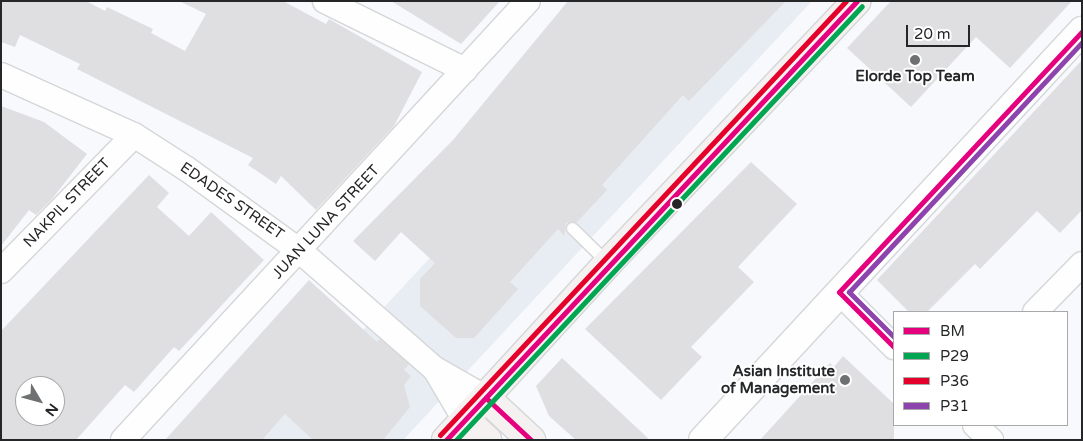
<!DOCTYPE html>
<html>
<head>
<meta charset="utf-8">
<style>
  body { margin:0 }
  #map { position:relative; width:1083px; height:441px; overflow:hidden; background:#f7f9fc; font-family:"Varela Round",sans-serif }
  div>[style] { position:absolute }
  [style*='--x'] { left:calc(var(--x)*1px); top:calc(var(--y)*1px); width:calc(var(--w)*1px); rotate:calc(var(--a)*1deg) }
  .built>* { inset:0; background:#e8ecf3 }
  .building>* { inset:0; background:#dfdfe1 }
  .roads { filter:drop-shadow(1px 0 #d5d6d8) drop-shadow(-1px 0 #d5d6d8) drop-shadow(0 1px #d5d6d8) drop-shadow(0 -1px #d5d6d8) }
  .service>* { height:11px; margin:-5.5px; padding:0 5.5px; transform-origin:5.5px; border-radius:5.5px; background:#fefeff }
  .minor>* { height:24px; margin:-12px; padding:0 12px; transform-origin:12px; border-radius:12px; background:#fefeff }
  .tertiary>* { height:28px; margin:-14px; padding:0 14px; transform-origin:14px; border-radius:14px; background:#fefeff }
  .secondary>* { height:28px; margin:-14px; padding:0 14px; transform-origin:14px; border-radius:14px; background:#f5f1f0 }
  .bus-1>* { height:5px; margin:-2.5px; padding:0 2.5px; transform-origin:2.5px; border-radius:2.5px; background:#e5007d }
  .bus-2>* { height:5px; margin:-2.5px; padding:0 2.5px; transform-origin:2.5px; border-radius:2.5px; background:#00a651 }
  .bus-3>* { height:5px; margin:-2.5px; padding:0 2.5px; transform-origin:2.5px; border-radius:2.5px; background:#e4002b }
  .bus-4>* { height:5px; margin:-2.5px; padding:0 2.5px; transform-origin:2.5px; border-radius:2.5px; background:#8e44ad }
  .dots>* { width:14px; height:14px; translate:-50% -50%; box-sizing:border-box; border:2px solid #fff; border-radius:50% }
  span { translate:-50% -50%; white-space:nowrap; text-align:center; line-height:1.15; -webkit-text-stroke:4px #fff; paint-order:stroke }
  .poi-label { font-size:15px; color:#252628; font-weight:700 }
  .right { translate:-100% -50%; text-align:right }
  .street-label { font-size:15px; color:#252628 }
  .frame { position:absolute; inset:0; border:2px solid #252628; pointer-events:none }
  .legend { position:absolute; left:893px; top:311px; width:175px; height:115px; box-sizing:border-box; background:#fff; border:1px solid #a8a8a9; margin:0; padding:6px 9px; list-style:none; font-size:15px; color:#252628 }
  .legend li { display:flex; align-items:center; gap:10px; height:25px }
  .legend b { width:25px; border:1px solid #a8a8a9 }
  .north { position:absolute; left:15px; top:376px; width:50px; height:50px; box-sizing:border-box; background:#fff; border:1px solid #a8a8a9; border-radius:50%; rotate:127deg; font-size:14px; font-weight:700; line-height:20px; text-align:center; color:#252628 }
  .north::after { content:''; display:block; margin:auto; width:18px; height:22px; background:#6e7072; clip-path:polygon(50% 0,100% 100%,50% 72%,0 100%) }
  .scale { position:absolute; left:906px; top:25px; width:64px; height:22px; box-sizing:border-box; border:2px solid #252628; border-top:0; padding-left:6px; font-size:15px; line-height:18px; white-space:nowrap; color:#252628; -webkit-text-stroke:4px #fff; paint-order:stroke }
</style>
</head>
<body>
<div id="map">
  <div class="built">
    <div style="clip-path:polygon(668px 1px,812px 1px,403px 440px,261px 440px)"></div>
  </div>
  <div class="building">
    <div style="clip-path:polygon(1px 1px,86px 1px,105px 11px,107px 7px,153px 29px,151px 33px,185px 51px,206px 14px,179px 1px,283px 1px,326px 24px,329px 19px,422px 72px,394px 126px,316px 210px,281px 176px,276px 184px,248px 165px,253px 158px,77px 69px,80px 64px,20px 35px,15px 47px,1px 42px)"></div>
    <div style="clip-path:polygon(391px 1px,500px 1px,461px 44px)"></div>
    <div style="clip-path:polygon(568px 1px,786px 1px,689px 101px,683px 95px,602px 185px,607px 190px,577px 222px,566px 223px,564px 236px,558px 229px,510px 282px,518px 289px,474px 338px,456px 338px,420px 306px,420px 279px,435px 263px,401px 232px,375px 261px,353px 241px,453px 140px)"></div>
    <div style="clip-path:polygon(891px 1px,1072px 1px,1010px 68px,976px 37px,911px 107px,847px 48px)"></div>
    <div style="clip-path:polygon(1082px 60px,1082px 210px,1060px 233px,1037px 211px,980px 269px,975px 264px,927px 312px,909px 312px,877px 280px)"></div>
    <div style="clip-path:polygon(1px 106px,44px 122px,87px 154px,52px 199px,36px 215px,29px 210px,1px 246px)"></div>
    <div style="clip-path:polygon(751px 162px,797px 204px,738px 267px,754px 282px,691px 347px,702px 357px,661px 400px,585px 329px)"></div>
    <div style="clip-path:polygon(evenodd,149px 175px,169px 193px,157px 207px,189px 236px,211px 212px,264px 260px,179px 351px,174px 347px,134px 392px,125px 385px,76px 440px,1px 440px,1px 331px,149px 175px,25px 386px,55px 386px,55px 416px,25px 416px,25px 386px)"></div>
    <div style="clip-path:polygon(309px 280px,377px 342px,380px 339px,409px 364px,404px 370px,411px 376px,404px 385px,410px 407px,383px 440px,313px 440px,285px 414px,262px 440px,165px 440px)"></div>
    <div style="clip-path:polygon(843px 356px,894px 404px,894px 440px,760px 440px,830px 363px,834px 367px)"></div>
    <div style="clip-path:polygon(562px 358px,650px 440px,576px 440px,549px 416px,536px 386px)"></div>
  </div>
  <div class="roads">
    <div class="service">
      <div style="--x:572;--y:228;--w:50;--a:44.2"></div>
    </div>
    <div class="minor">
      <div style="--x:325;--y:1;--w:156;--a:26.2"></div>
      <div style="--x:1;--y:75;--w:146;--a:24.3"></div>
      <div style="--x:134;--y:135;--w:63;--a:32.7"></div>
      <div style="--x:187;--y:169;--w:140;--a:36"></div>
      <div style="--x:300;--y:251;--w:179;--a:41.2"></div>
      <div style="--x:435;--y:369;--w:59;--a:29.6"></div>
      <div style="--x:1;--y:271;--w:190;--a:-45.6"></div>
      <div style="--x:839;--y:292;--w:78;--a:45"></div>
      <div style="--x:1035;--y:312;--w:67;--a:-45.6"></div>
      <div style="--x:436;--y:371;--w:57;--a:59.4"></div>
      <div style="--x:975;--y:425;--w:22;--a:43"></div>
      <div style="--x:123;--y:440;--w:597;--a:-47.31"></div>
    </div>
    <div class="tertiary">
      <div style="--x:703;--y:440;--w:558;--a:-47.18"></div>
    </div>
    <div class="secondary">
      <div style="--x:486;--y:398;--w:62;--a:43"></div>
      <div style="--x:465;--y:420;--w:30;--a:42"></div>
      <div style="--x:446;--y:440;--w:240;--a:-47.5"></div>
      <div style="--x:608;--y:263;--w:361;--a:-46.5"></div>
    </div>
  </div>
  <div class="bus-1">
    <div style="--x:839;--y:292;--w:357;--a:-47"></div>
    <div style="--x:839;--y:292;--w:78;--a:45"></div>
    <div style="--x:486;--y:398;--w:62;--a:43"></div>
    <div style="--x:446;--y:440;--w:601;--a:-46.89"></div>
  </div>
  <div class="bus-2">
    <div style="--x:456;--y:440;--w:594;--a:-46.91"></div>
  </div>
  <div class="bus-3">
    <div style="--x:440;--y:435;--w:594;--a:-46.91"></div>
  </div>
  <div class="bus-4">
    <div style="--x:894;--y:337;--w:64;--a:-135"></div>
    <div style="--x:849;--y:292;--w:342;--a:-47"></div>
  </div>
  <div class="dots">
    <div style="left:915px;top:60px;background:#6e7072"></div>
    <div style="left:677px;top:204px;background:#252628"></div>
    <div style="left:845px;top:380px;background:#6e7072"></div>
  </div>
  <div class="poi-label">
    <span style="left:915px;top:77px">Elorde Top Team</span>
    <span class="right" style="left:835px;top:380px">Asian Institute<br>of Management</span>
  </div>
  <div class="street-label">
    <span style="left:232px;top:201px;rotate:35deg">EDADES STREET</span>
    <span style="left:67px;top:203px;rotate:-46deg">NAKPIL STREET</span>
    <span style="left:326px;top:222px;rotate:-47deg">JUAN LUNA STREET</span>
  </div>
  <div class="frame"></div>
  <ul class="legend">
  <li><b style="height:6px;background:#e5007d"></b>BM</li>
  <li><b style="height:6px;background:#00a651"></b>P29</li>
  <li><b style="height:6px;background:#e4002b"></b>P36</li>
  <li><b style="height:6px;background:#8e44ad"></b>P31</li>
  </ul>
  <div class="north">N</div>
  <div class="scale">20 m</div>
</div>
</body>
</html>
